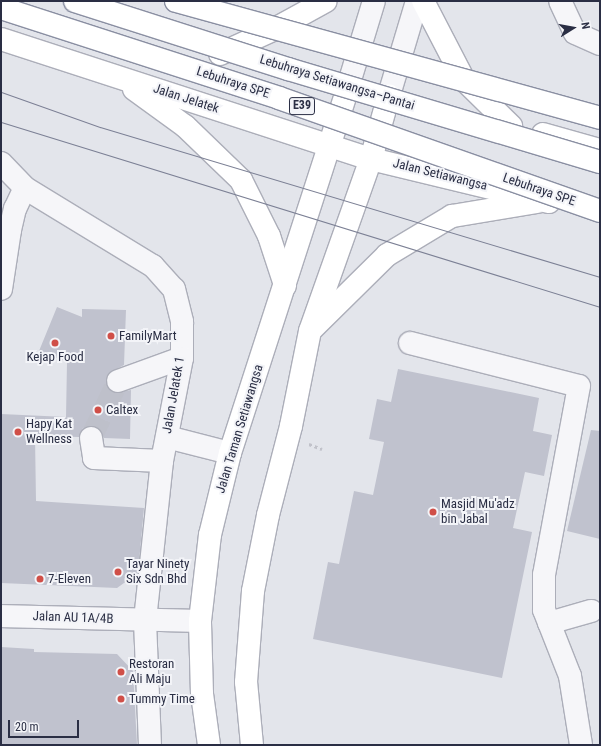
<!DOCTYPE html>
<html>
<head>
<meta charset="utf-8">
<style>
  body { margin:0 }
  #map { position:relative; width:601px; height:746px; overflow:hidden; background:#e3e5eb; font-family:"Roboto Condensed",sans-serif }
  div>[style] { position:absolute }
  [style*='--x'] { left:calc(var(--x)*1px); top:calc(var(--y)*1px); width:calc(var(--w)*1px); rotate:calc(var(--a)*1deg) }
  .building>* { inset:0; background:#c0c2ce }
  .minor-tunnel>* { height:22px; margin-top:-11px; transform-origin:0; background:repeating-linear-gradient(90deg,#bec0ca 0 22px,transparent 0 33px) }
  .path>* { height:2.5px; margin-top:-1.25px; transform-origin:0; background:repeating-linear-gradient(90deg,#c1c2ca 0 3px,transparent 0 6px) }
  .roads { filter:drop-shadow(1px 0 #acaeb9) drop-shadow(-1px 0 #acaeb9) drop-shadow(0 1px #acaeb9) drop-shadow(0 -1px #acaeb9) }
  .minor>* { height:22px; margin:-11px; padding:0 11px; transform-origin:11px; border-radius:11px; background:#f6f6f9 }
  .major>* { height:22px; margin:-11px; padding:0 11px; transform-origin:11px; border-radius:11px; background:#fff }
  .tram>* { height:1px; margin:-0.5px; padding:0 0.5px; transform-origin:0.5px; border-radius:0.5px; background:#7c8095 }
  .bridges { filter:drop-shadow(1px 0 #8a8fa2) drop-shadow(-1px 0 #8a8fa2) drop-shadow(0 1px #8a8fa2) drop-shadow(0 -1px #8a8fa2) }
  .highway-bridge>* { height:22px; margin:-11px; padding:0 11px; transform-origin:11px; border-radius:11px; background:#fff }
  .dots>* { width:11px; height:11px; translate:-50% -50%; box-sizing:border-box; border:2px solid #f3f4f8; border-radius:50% }
  span { translate:-50% -50%; white-space:nowrap; text-align:center; line-height:1.15; -webkit-text-stroke:4px #f3f4f8; paint-order:stroke }
  .shield-label span { padding:1px 3px; background:#f3f4f8; border:1px solid; border-radius:3px; -webkit-text-stroke-width:0 }
  .shield-label { font-size:12px; color:#2a2e44; font-weight:700 }
  .street-label { font-size:13px; color:#2a2e44 }
  .poi-label { font-size:13px; color:#2a2e44 }
  .left { translate:0 -50%; text-align:left }
  .frame { position:absolute; inset:0; border:2px solid #2a2e44; pointer-events:none }
  .north { position:absolute; left:553px; top:8px; width:40px; height:40px; -webkit-text-stroke:3px #f3f4f8; paint-order:stroke; rotate:79deg; font-size:11px; font-weight:700; line-height:16px; text-align:center; color:#2a2e44 }
  .north::after { content:''; display:block; margin:auto; width:14px; height:18px; background:#2a2e44; clip-path:polygon(50% 0,100% 100%,50% 72%,0 100%) }
  .scale { position:absolute; left:8px; top:720px; width:71px; height:18px; box-sizing:border-box; border:2px solid #2a2e44; border-top:0; padding-left:5px; font-size:12px; line-height:14px; white-space:nowrap; color:#2a2e44; -webkit-text-stroke:3px #f3f4f8; paint-order:stroke }
</style>
</head>
<body>
<div id="map">
  <div class="building">
    <div style="clip-path:polygon(57px 307px,82px 317px,82px 309px,126px 310px,124px 365px,109px 373px,106px 379px,110px 390px,115px 393px,131px 390px,130px 439px,104px 438px,100px 430px,90px 426px,83px 428px,79px 437px,35px 436px,36px 501px,144px 508px,138px 573px,117px 588px,1px 583px,1px 414px,66px 417px,67px 362px,39px 351px)"></div>
    <div style="clip-path:polygon(398px 369px,539px 398px,533px 431px,552px 435px,544px 476px,525px 472px,513px 528px,532px 532px,502px 678px,313px 639px,328px 562px,339px 564px,354px 491px,373px 495px,384px 442px,369px 439px,377px 399px,391px 402px)"></div>
    <div style="clip-path:polygon(591px 430px,600px 431px,600px 539px,567px 531px)"></div>
    <div style="clip-path:polygon(1px 647px,34px 649px,34px 652px,117px 654px,133px 671px,137px 745px,1px 745px)"></div>
  </div>
  <div class="minor-tunnel">
    <div style="--x:91;--y:438;--w:63;--a:-64.7"></div>
  </div>
  <div class="path">
    <div style="--x:309;--y:444;--w:14;--a:21"></div>
  </div>
  <div class="roads">
    <div class="minor">
      <div style="--x:560;--y:1;--w:35;--a:65"></div>
      <div style="--x:575;--y:33;--w:27;--a:24"></div>
      <div style="--x:346;--y:93;--w:96;--a:-73.1"></div>
      <div style="--x:389;--y:95;--w:98;--a:-73.4"></div>
      <div style="--x:1;--y:163;--w:35;--a:46"></div>
      <div style="--x:25;--y:188;--w:150;--a:31.4"></div>
      <div style="--x:153;--y:266;--w:31;--a:48"></div>
      <div style="--x:174;--y:289;--w:34;--a:76"></div>
      <div style="--x:182;--y:322;--w:36;--a:90"></div>
      <div style="--x:182;--y:358;--w:105;--a:101"></div>
      <div style="--x:162;--y:461;--w:161;--a:96.1"></div>
      <div style="--x:145;--y:621;--w:124;--a:87.7"></div>
      <div style="--x:1;--y:289;--w:60;--a:-81.3"></div>
      <div style="--x:10;--y:230;--w:22;--a:-77"></div>
      <div style="--x:15;--y:209;--w:23;--a:-65"></div>
      <div style="--x:410;--y:343;--w:174;--a:14.3"></div>
      <div style="--x:579;--y:386;--w:192;--a:100.5"></div>
      <div style="--x:544;--y:575;--w:35;--a:90"></div>
      <div style="--x:544;--y:610;--w:71;--a:68.5"></div>
      <div style="--x:570;--y:676;--w:70;--a:80.9"></div>
      <div style="--x:118;--y:381;--w:68;--a:-19.8"></div>
      <div style="--x:167;--y:437;--w:65;--a:14.3"></div>
      <div style="--x:91;--y:438;--w:20;--a:81"></div>
      <div style="--x:94;--y:458;--w:68;--a:2.5"></div>
      <div style="--x:1;--y:616;--w:199;--a:1.4"></div>
      <div style="--x:549;--y:623;--w:44;--a:-15.9"></div>
    </div>
    <div class="major">
      <div style="--x:423;--y:1;--w:89;--a:62.6"></div>
      <div style="--x:464;--y:80;--w:66;--a:44.4"></div>
      <div style="--x:1;--y:39;--w:389;--a:18"></div>
      <div style="--x:371;--y:159;--w:183;--a:13.6"></div>
      <div style="--x:220;--y:54;--w:58;--a:-24.4"></div>
      <div style="--x:273;--y:30;--w:60;--a:-28.7"></div>
      <div style="--x:134;--y:89;--w:63;--a:36"></div>
      <div style="--x:185;--y:126;--w:78;--a:44"></div>
      <div style="--x:241;--y:180;--w:63;--a:63.4"></div>
      <div style="--x:269;--y:236;--w:52;--a:71.9"></div>
      <div style="--x:543;--y:134;--w:59;--a:15.7"></div>
      <div style="--x:313;--y:328;--w:104;--a:-44.6"></div>
      <div style="--x:387;--y:255;--w:76;--a:-31"></div>
      <div style="--x:452;--y:216;--w:86;--a:-9.4"></div>
      <div style="--x:209;--y:745;--w:51;--a:-97.8"></div>
      <div style="--x:202;--y:694;--w:73;--a:-91.6"></div>
      <div style="--x:200;--y:621;--w:87;--a:-83.4"></div>
      <div style="--x:210;--y:535;--w:84;--a:-76.3"></div>
      <div style="--x:230;--y:453;--w:378;--a:-72.1"></div>
      <div style="--x:252;--y:745;--w:63;--a:-95.4"></div>
      <div style="--x:246;--y:682;--w:91;--a:-85.6"></div>
      <div style="--x:253;--y:591;--w:77;--a:-78.8"></div>
      <div style="--x:268;--y:515;--w:92;--a:-75.5"></div>
      <div style="--x:291;--y:426;--w:97;--a:-78.7"></div>
      <div style="--x:310;--y:331;--w:182;--a:-70.5"></div>
      <div style="--x:371;--y:159;--w:66;--a:-74.3"></div>
    </div>
  </div>
  <div class="tram">
    <div style="--x:1;--y:92;--w:105;--a:19.5"></div>
    <div style="--x:100;--y:127;--w:522;--a:16.7"></div>
    <div style="--x:1;--y:122;--w:627;--a:17.16"></div>
  </div>
  <div class="bridges">
    <div class="highway-bridge">
      <div style="--x:75;--y:1;--w:224;--a:17.7"></div>
      <div style="--x:288;--y:69;--w:326;--a:16.6"></div>
      <div style="--x:176;--y:1;--w:440;--a:15.4"></div>
      <div style="--x:1;--y:8;--w:292;--a:17.9"></div>
      <div style="--x:279;--y:98;--w:340;--a:19.4"></div>
    </div>
  </div>
  <div class="dots">
    <div style="left:111px;top:336px;background:#d04f48"></div>
    <div style="left:55px;top:343px;background:#d04f48"></div>
    <div style="left:98px;top:410px;background:#d04f48"></div>
    <div style="left:18px;top:432px;background:#d04f48"></div>
    <div style="left:433px;top:512px;background:#d04f48"></div>
    <div style="left:118px;top:572px;background:#d04f48"></div>
    <div style="left:40px;top:579px;background:#d04f48"></div>
    <div style="left:121px;top:672px;background:#d04f48"></div>
    <div style="left:121px;top:699px;background:#d04f48"></div>
  </div>
  <div class="shield-label">
    <span style="left:302px;top:106px">E39</span>
  </div>
  <div class="street-label">
    <span style="left:233px;top:83px;rotate:18deg">Lebuhraya SPE</span>
    <span style="left:337px;top:83px;rotate:17deg">Lebuhraya Setiawangsa–Pantai</span>
    <span style="left:186px;top:99px;rotate:18deg">Jalan Jelatek</span>
    <span style="left:440px;top:175px;rotate:14deg">Jalan Setiawangsa</span>
    <span style="left:539px;top:190px;rotate:19deg">Lebuhraya SPE</span>
    <span style="left:174px;top:395px;rotate:-80deg">Jalan Jelatek 1</span>
    <span style="left:240px;top:429px;rotate:-73deg">Jalan Taman Setiawangsa</span>
    <span style="left:73px;top:618px;rotate:2deg">Jalan AU 1A/4B</span>
  </div>
  <div class="poi-label">
    <span class="left" style="left:119px;top:336px">FamilyMart</span>
    <span style="left:55px;top:357px">Kejap Food</span>
    <span class="left" style="left:106px;top:410px">Caltex</span>
    <span class="left" style="left:26px;top:432px">Hapy Kat<br>Wellness</span>
    <span class="left" style="left:441px;top:512px">Masjid Mu'adz<br>bin Jabal</span>
    <span class="left" style="left:126px;top:572px">Tayar Ninety<br>Six Sdn Bhd</span>
    <span class="left" style="left:48px;top:579px">7-Eleven</span>
    <span class="left" style="left:129px;top:672px">Restoran<br>Ali Maju</span>
    <span class="left" style="left:129px;top:699px">Tummy Time</span>
  </div>
  <div class="frame"></div>
  <div class="north">N</div>
  <div class="scale">20 m</div>
</div>
</body>
</html>
